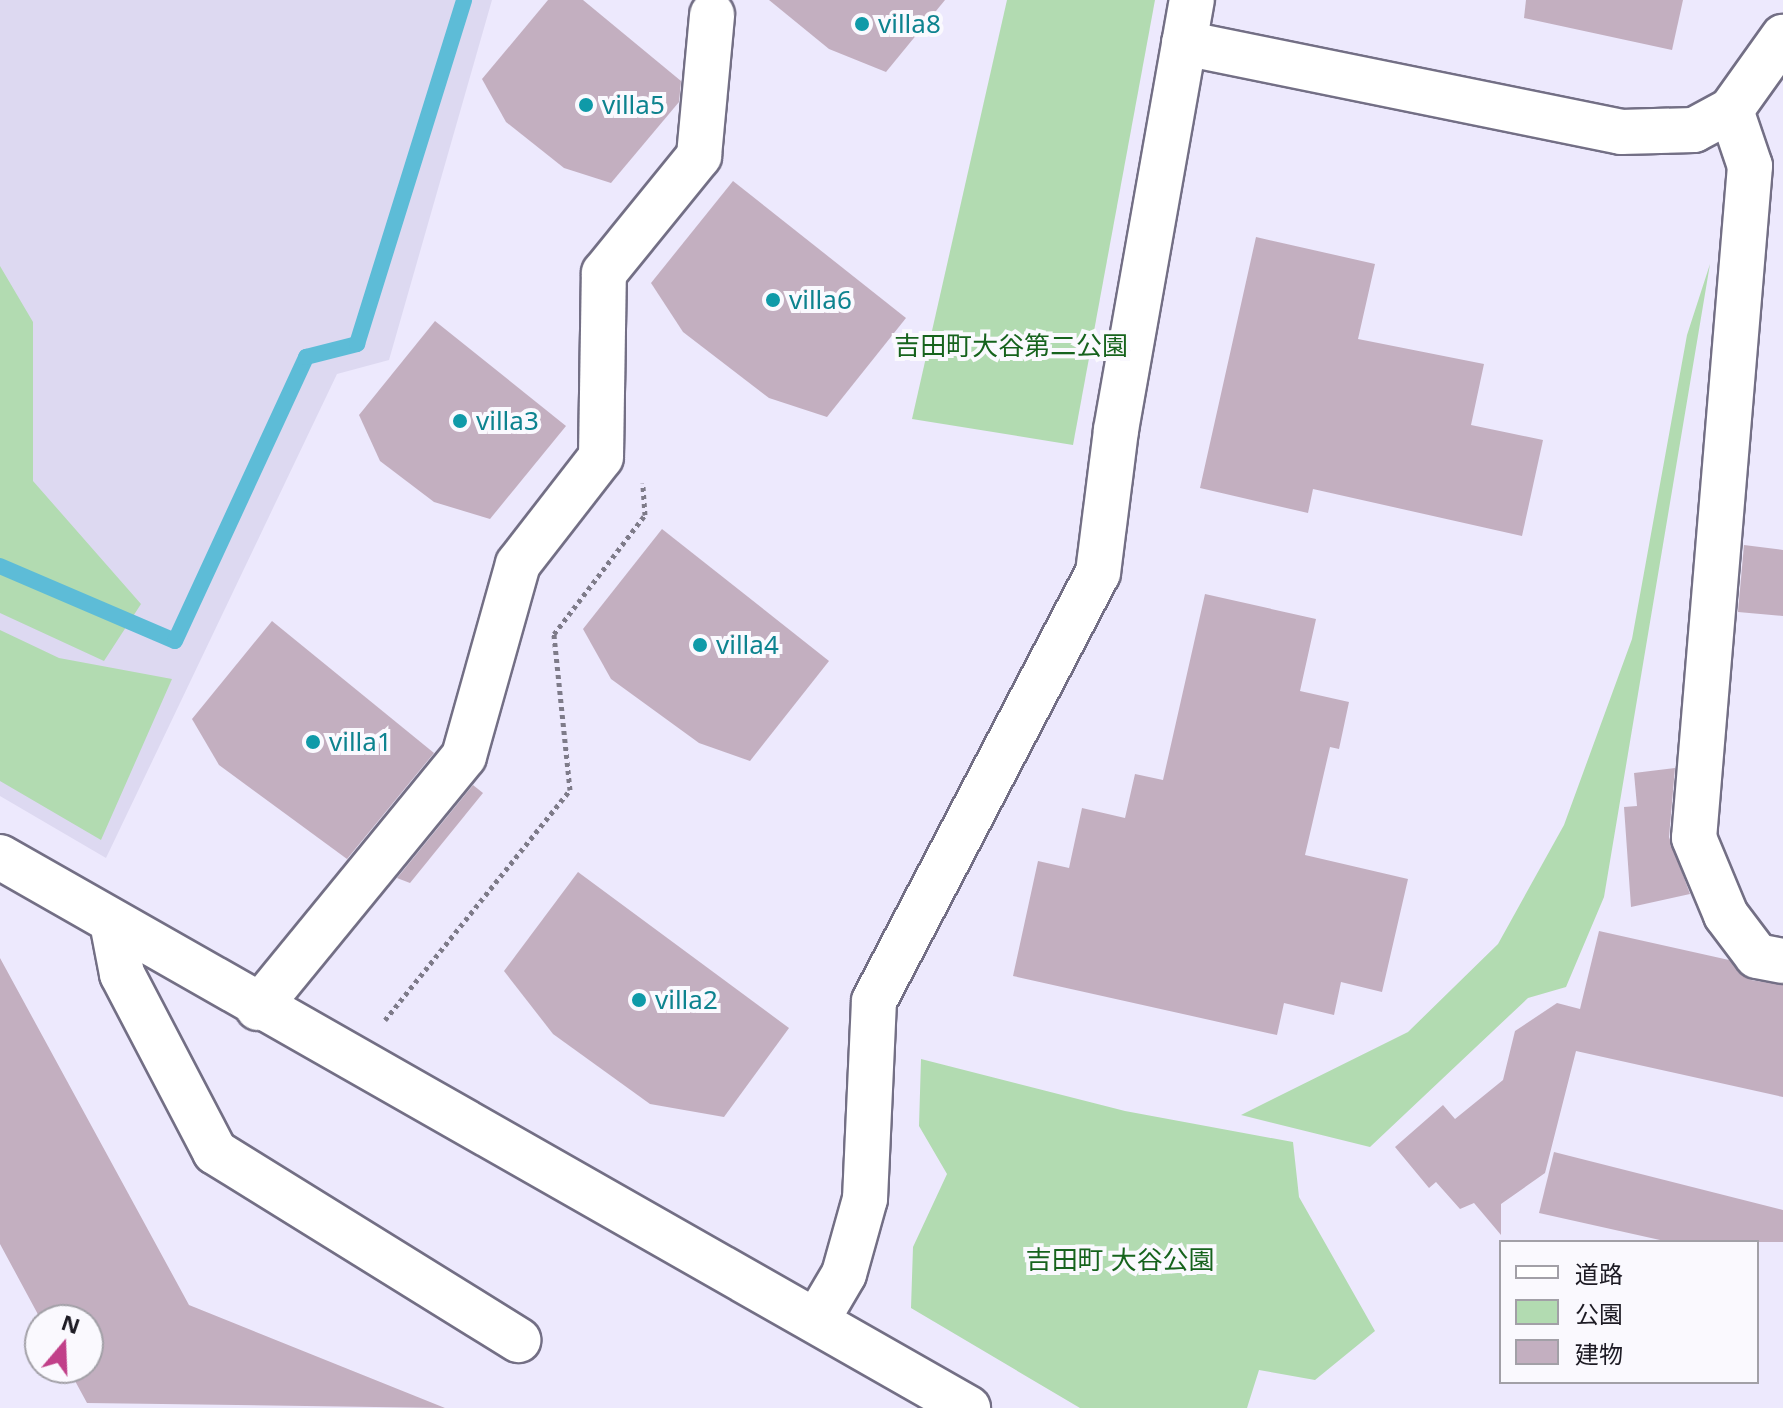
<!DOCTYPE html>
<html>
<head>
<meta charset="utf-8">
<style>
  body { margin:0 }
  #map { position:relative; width:1783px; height:1408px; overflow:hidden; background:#ede9fd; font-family:"Noto Sans","Noto Sans JP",sans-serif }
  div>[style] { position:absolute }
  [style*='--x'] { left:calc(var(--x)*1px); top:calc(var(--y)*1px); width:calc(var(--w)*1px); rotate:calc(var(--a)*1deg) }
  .built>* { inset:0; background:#ddd9f1 }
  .green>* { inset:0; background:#b2dbb1 }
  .stream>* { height:16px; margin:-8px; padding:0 8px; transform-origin:8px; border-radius:8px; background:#5dbcd7 }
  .building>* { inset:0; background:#c3afc0 }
  .path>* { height:5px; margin-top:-2.5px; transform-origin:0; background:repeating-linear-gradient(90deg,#7e7b89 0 4px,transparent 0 8px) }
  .roads { filter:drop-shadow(2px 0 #736f85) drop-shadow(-2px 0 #736f85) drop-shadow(0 2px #736f85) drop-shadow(0 -2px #736f85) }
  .minor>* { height:44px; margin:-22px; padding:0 22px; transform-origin:22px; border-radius:22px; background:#fff }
  .dots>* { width:22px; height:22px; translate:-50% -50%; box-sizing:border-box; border:4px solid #faf9fe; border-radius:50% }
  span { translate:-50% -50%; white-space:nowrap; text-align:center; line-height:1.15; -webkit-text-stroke:8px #faf9fe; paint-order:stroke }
  .culture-label { font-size:26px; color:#0d838f }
  .left { translate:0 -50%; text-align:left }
  .park-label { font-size:26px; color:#16631d }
  .legend { position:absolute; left:1499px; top:1240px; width:260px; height:144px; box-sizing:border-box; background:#faf9fe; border:2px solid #a2a0a7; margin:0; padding:10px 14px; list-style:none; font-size:24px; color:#1d1b24 }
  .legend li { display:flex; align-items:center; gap:16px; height:40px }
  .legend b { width:40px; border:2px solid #a2a0a7 }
  .north { position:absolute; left:24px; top:1304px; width:80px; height:80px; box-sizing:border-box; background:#faf9fe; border:2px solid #a2a0a7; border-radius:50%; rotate:19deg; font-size:22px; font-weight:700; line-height:32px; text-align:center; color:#1d1b24 }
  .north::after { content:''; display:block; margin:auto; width:28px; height:36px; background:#c14089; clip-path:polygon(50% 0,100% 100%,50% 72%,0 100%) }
</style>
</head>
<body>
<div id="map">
  <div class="built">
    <div style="clip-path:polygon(0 0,492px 0,389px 360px,337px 374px,106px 858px,0 796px)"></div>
  </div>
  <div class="green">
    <div style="clip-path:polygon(1007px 0,1155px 0,1073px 445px,912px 419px)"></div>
    <div style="clip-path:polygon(1710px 264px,1604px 897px,1566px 987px,1528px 998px,1370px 1147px,1241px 1115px,1408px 1032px,1498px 944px,1564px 825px,1632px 639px,1687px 335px)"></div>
    <div style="clip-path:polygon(0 266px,33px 322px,33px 481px,141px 604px,104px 661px,0 613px)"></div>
    <div style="clip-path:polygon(0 630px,59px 658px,172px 679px,101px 840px,0 781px)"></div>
    <div style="clip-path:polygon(921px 1059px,1125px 1111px,1293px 1142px,1299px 1197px,1375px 1331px,1315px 1380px,1259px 1370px,1247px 1408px,1080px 1408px,911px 1308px,913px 1247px,947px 1174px,919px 1126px)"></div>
  </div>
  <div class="stream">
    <div style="--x:0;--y:566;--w:190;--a:23.2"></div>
    <div style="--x:175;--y:641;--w:313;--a:-65.2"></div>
    <div style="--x:306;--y:357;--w:53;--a:-14.3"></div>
    <div style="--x:357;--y:344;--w:360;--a:-72.7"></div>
  </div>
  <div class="building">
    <div style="clip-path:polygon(548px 0,583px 0,681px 81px,679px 102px,611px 183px,564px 168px,506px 122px,482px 79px)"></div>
    <div style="clip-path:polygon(769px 0,945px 0,886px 72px,829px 49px)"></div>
    <div style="clip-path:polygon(1526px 0,1683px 0,1672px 50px,1524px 18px)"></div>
    <div style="clip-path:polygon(733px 181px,906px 318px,827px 417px,769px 398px,683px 332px,651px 283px)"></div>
    <div style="clip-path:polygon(1256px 237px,1375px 264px,1358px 339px,1484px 364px,1471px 425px,1543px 440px,1522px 536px,1313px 489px,1308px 513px,1200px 488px)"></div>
    <div style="clip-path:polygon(435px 321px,566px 426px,490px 519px,434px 502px,380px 461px,359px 415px)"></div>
    <div style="clip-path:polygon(662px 529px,829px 661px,750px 761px,699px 743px,611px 679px,583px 629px)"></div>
    <div style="clip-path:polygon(1744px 545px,1783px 550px,1783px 616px,1738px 612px)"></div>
    <div style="clip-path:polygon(1205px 594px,1316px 619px,1300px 691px,1349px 702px,1339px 749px,1330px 747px,1305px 855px,1408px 879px,1382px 992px,1341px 982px,1334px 1015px,1284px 1003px,1277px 1035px,1013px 976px,1038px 861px,1069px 868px,1082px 808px,1125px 818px,1135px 774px,1163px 780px)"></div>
    <div style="clip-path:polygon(272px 621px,434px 753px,347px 859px,219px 765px,192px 719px)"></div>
    <div style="clip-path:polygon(1675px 768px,1669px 837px,1690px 894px,1631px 907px,1624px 807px,1637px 806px,1634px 773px)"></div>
    <div style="clip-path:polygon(473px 785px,483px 793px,410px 883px,397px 878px)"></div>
    <div style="clip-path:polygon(578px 872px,789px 1028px,724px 1117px,650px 1104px,553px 1034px,504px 971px)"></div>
    <div style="clip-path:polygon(1599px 931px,1729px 960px,1751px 980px,1783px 985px,1783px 1097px,1576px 1051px,1545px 1173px,1501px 1204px,1501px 1235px,1474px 1203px,1460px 1209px,1436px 1182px,1429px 1188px,1395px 1147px,1443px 1105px,1455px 1119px,1503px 1080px,1515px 1031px,1557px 1003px,1580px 1009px)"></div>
    <div style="clip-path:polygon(0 958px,189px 1305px,445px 1408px,87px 1403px,68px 1368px,88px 1368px,88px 1320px,41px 1320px,0 1244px)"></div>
    <div style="clip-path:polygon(1554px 1152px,1783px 1210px,1783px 1242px,1669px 1242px,1539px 1213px)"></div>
  </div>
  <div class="path">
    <div style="--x:385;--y:1020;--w:295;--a:-51.2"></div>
    <div style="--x:570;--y:790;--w:157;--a:-95.9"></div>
    <div style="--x:554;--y:634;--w:150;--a:-52.6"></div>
    <div style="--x:645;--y:515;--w:32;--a:-94"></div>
  </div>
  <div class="roads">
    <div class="minor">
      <div style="--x:1184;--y:43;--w:446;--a:11.5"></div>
      <div style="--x:1621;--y:132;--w:73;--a:-1.6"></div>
      <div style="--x:1694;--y:130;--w:42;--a:-28.4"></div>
      <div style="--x:1731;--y:110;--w:90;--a:-54.5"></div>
      <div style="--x:1731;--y:110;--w:59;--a:71.3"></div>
      <div style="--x:1750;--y:166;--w:674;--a:94.76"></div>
      <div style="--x:1694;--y:838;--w:83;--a:67.4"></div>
      <div style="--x:1726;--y:915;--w:51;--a:52.9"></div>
      <div style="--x:1757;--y:956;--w:26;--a:11"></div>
      <div style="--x:0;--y:857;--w:1114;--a:29.65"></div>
      <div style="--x:112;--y:922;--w:53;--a:79.1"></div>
      <div style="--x:122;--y:974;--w:201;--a:62.4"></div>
      <div style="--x:215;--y:1152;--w:357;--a:31.8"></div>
      <div style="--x:258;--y:1008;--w:325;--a:-50.7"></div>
      <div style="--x:464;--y:756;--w:199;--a:-74.3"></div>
      <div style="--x:518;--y:564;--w:135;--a:-52.2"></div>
      <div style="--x:601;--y:457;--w:184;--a:-89.1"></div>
      <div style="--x:604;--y:273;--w:151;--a:-50.9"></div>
      <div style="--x:699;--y:156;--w:142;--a:-84.7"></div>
      <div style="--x:817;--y:1320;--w:53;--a:-59.6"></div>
      <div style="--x:844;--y:1274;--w:78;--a:-74.4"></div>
      <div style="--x:865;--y:1199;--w:198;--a:-87.4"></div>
      <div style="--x:874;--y:1001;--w:483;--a:-62.4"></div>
      <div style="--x:1098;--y:573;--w:144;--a:-82.8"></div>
      <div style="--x:1116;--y:430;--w:437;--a:-80"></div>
    </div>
  </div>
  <div class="dots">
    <div style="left:862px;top:24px;background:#0f9aa8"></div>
    <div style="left:586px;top:105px;background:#0f9aa8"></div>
    <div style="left:773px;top:300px;background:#0f9aa8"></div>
    <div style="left:460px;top:421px;background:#0f9aa8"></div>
    <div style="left:700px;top:645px;background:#0f9aa8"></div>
    <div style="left:313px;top:742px;background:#0f9aa8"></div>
    <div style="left:639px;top:1000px;background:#0f9aa8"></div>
  </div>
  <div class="culture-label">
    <span class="left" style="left:878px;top:24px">villa8</span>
    <span class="left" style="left:602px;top:105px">villa5</span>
    <span class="left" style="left:789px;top:300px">villa6</span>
    <span class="left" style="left:476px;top:421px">villa3</span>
    <span class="left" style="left:716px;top:645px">villa4</span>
    <span class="left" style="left:329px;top:742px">villa1</span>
    <span class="left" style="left:655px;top:1000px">villa2</span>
  </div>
  <div class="park-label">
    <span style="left:1011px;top:346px">吉田町大谷第二公園</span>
    <span style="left:1120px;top:1260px">吉田町 大谷公園</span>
  </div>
  <ul class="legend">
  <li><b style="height:10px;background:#fff"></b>道路</li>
  <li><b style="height:22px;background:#b2dbb1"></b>公園</li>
  <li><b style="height:22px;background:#c3afc0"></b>建物</li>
  </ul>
  <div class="north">N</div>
</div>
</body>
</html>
